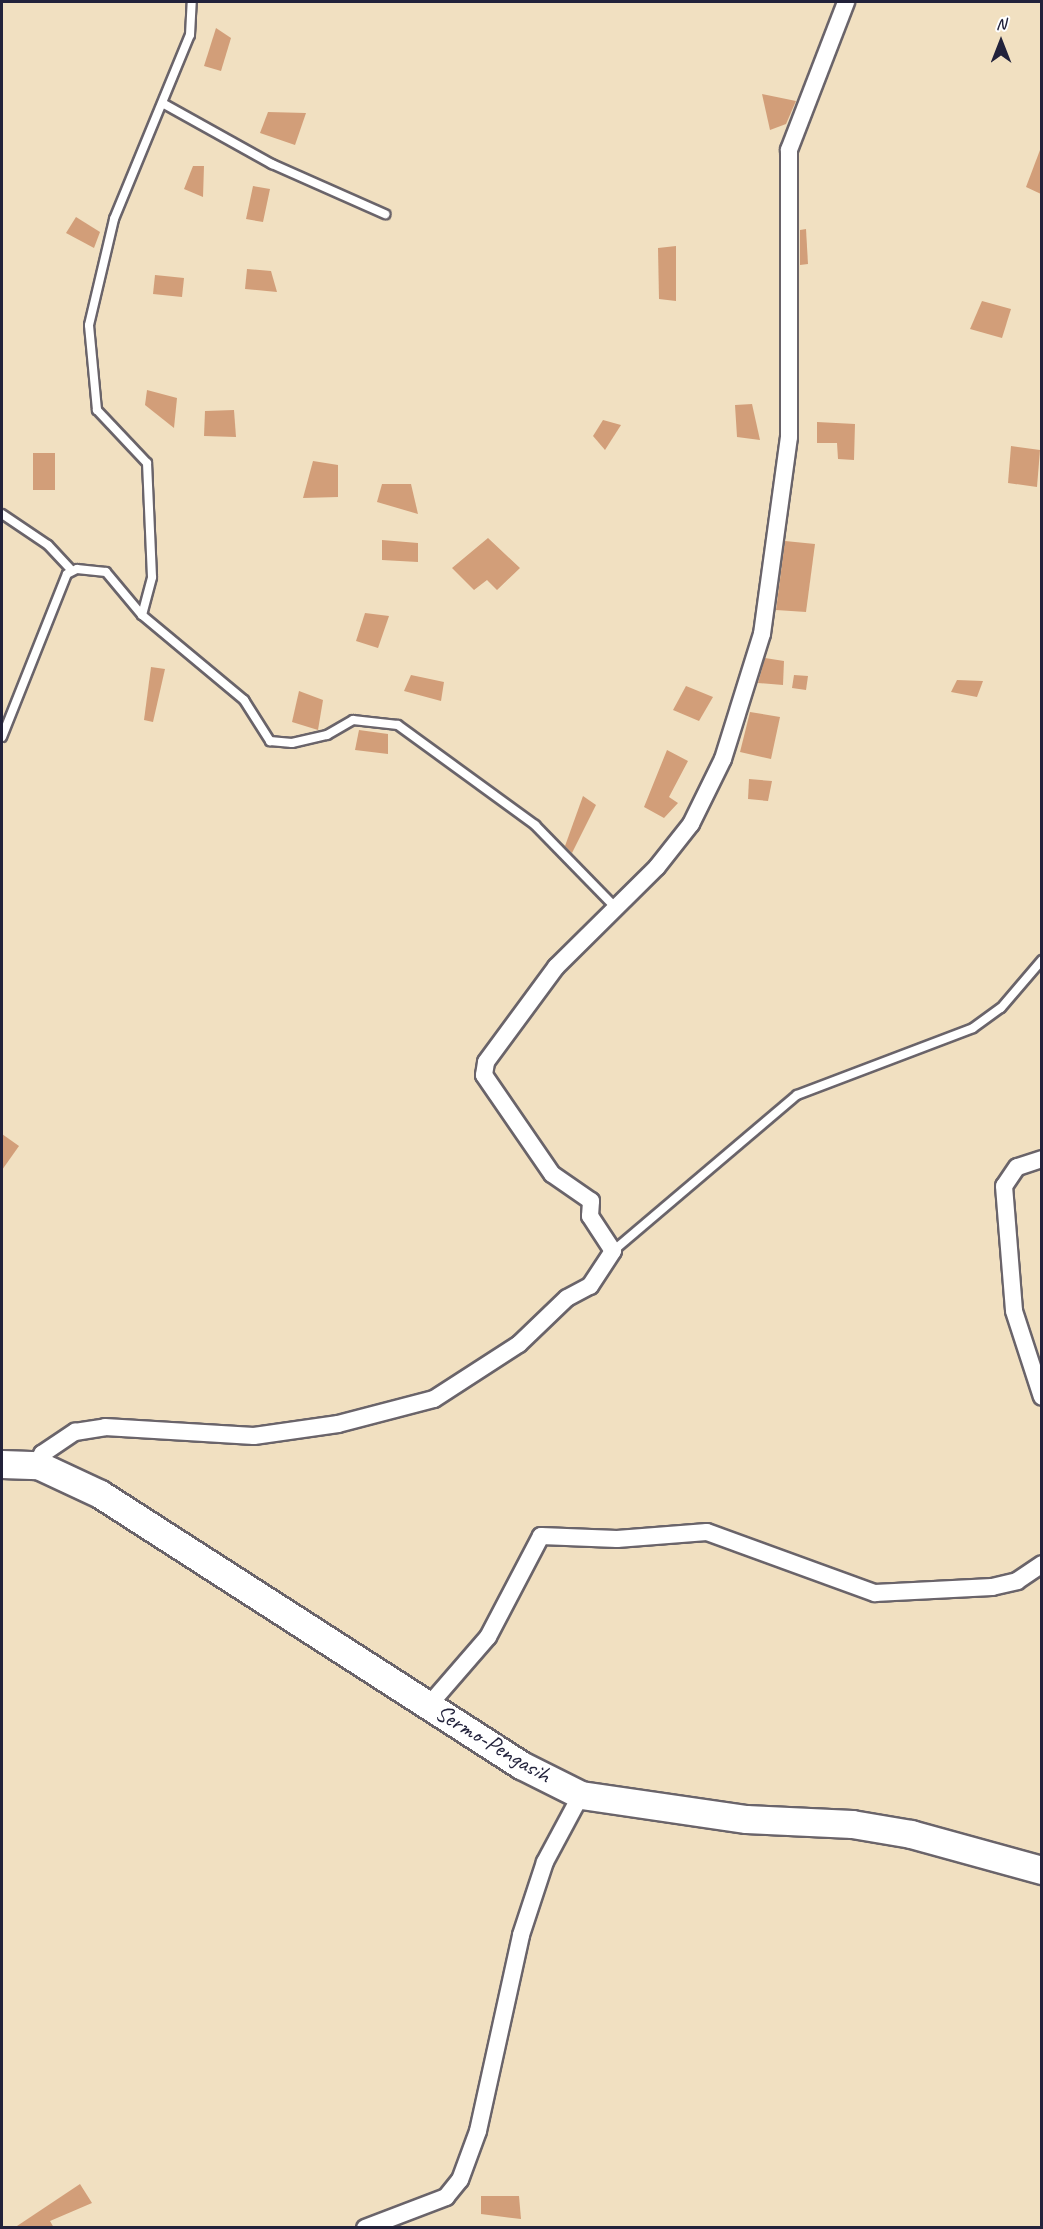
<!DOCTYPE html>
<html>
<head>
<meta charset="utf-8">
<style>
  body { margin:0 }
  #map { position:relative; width:1043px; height:2229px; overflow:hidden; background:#f1e0c1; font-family:Caveat,sans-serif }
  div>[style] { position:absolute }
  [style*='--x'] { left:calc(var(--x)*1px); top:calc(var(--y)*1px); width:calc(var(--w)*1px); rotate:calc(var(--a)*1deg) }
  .building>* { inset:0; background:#d29e79 }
  .roads { filter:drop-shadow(2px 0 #6a646a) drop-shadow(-2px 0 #6a646a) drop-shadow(0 2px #6a646a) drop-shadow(0 -2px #6a646a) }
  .service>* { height:8px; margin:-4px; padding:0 4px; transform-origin:4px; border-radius:4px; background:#fff }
  .minor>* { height:16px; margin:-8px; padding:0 8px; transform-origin:8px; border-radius:8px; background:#fff }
  .primary>* { height:27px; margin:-13.5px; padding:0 13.5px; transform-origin:13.5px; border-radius:13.5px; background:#fff }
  span { translate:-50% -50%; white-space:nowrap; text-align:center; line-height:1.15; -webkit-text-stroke:4.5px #fff; paint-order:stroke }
  .street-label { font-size:24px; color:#22223b }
  .frame { position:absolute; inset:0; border:3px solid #22223b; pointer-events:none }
  .north { position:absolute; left:971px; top:12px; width:60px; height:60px; -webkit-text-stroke:4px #fff; paint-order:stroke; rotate:0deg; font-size:16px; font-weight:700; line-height:24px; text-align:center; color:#22223b }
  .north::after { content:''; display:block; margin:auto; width:21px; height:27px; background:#22223b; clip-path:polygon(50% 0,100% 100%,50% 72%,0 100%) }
</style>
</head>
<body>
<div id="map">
  <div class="building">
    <div style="clip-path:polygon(216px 28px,231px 38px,221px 71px,204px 66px)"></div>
    <div style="clip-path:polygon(762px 94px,796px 101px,786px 124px,770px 130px)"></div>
    <div style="clip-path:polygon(268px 112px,306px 113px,295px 145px,260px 133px)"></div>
    <div style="clip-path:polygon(1040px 150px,1041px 150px,1041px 194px,1026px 187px)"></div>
    <div style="clip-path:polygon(193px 166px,204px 166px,203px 197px,184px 189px)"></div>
    <div style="clip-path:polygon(253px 186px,270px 189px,263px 222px,246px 219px)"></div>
    <div style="clip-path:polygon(76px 217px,100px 232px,94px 248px,66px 233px)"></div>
    <div style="clip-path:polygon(806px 229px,808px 264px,800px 265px,800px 230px)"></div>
    <div style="clip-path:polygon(676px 246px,676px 301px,659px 299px,658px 248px)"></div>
    <div style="clip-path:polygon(247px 269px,271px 271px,277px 292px,245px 289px)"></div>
    <div style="clip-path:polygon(155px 275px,184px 278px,182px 297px,153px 294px)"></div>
    <div style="clip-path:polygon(982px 301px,1011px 309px,1002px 338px,970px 329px)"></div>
    <div style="clip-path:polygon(147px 390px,177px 398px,174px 428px,145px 405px)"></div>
    <div style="clip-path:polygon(752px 404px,760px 440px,737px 437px,735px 405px)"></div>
    <div style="clip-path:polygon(234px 410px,236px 437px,204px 436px,205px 411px)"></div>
    <div style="clip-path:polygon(603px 420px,621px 425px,605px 450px,593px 436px)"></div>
    <div style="clip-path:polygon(817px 422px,855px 424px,854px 460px,838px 459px,837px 443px,817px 443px)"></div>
    <div style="clip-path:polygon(1011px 446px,1040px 450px,1037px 487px,1008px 483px)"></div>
    <div style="clip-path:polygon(33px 453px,55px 453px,55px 490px,33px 490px)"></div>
    <div style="clip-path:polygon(313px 461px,338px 465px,338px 497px,303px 498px)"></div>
    <div style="clip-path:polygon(382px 484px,411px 484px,418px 514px,377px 502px)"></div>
    <div style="clip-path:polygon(488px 538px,520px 568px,497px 590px,487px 580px,474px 590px,452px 568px)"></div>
    <div style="clip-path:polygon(382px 540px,418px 543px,418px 562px,382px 560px)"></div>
    <div style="clip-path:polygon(785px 541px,815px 544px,806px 612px,776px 610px)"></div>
    <div style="clip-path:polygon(365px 613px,389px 616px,378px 648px,356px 641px)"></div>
    <div style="clip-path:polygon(765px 658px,784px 661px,783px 685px,758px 683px)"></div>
    <div style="clip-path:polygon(151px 667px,165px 669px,153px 722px,144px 720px)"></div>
    <div style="clip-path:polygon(411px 675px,444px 682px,441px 701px,404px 691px)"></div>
    <div style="clip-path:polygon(794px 675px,808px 676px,806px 690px,792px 688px)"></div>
    <div style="clip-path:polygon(957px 680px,983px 681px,977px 697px,951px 692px)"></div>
    <div style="clip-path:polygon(686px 686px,713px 697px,699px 721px,673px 710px)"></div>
    <div style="clip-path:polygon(299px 691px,323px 700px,318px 730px,292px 722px)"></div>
    <div style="clip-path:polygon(750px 712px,780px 717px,771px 759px,740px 752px)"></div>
    <div style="clip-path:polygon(359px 730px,388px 734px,388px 754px,355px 750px)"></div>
    <div style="clip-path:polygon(667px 750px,688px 761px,669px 797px,678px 803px,664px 818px,644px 807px)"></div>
    <div style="clip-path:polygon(749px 779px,772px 781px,768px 801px,748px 799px)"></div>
    <div style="clip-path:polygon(583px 796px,596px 805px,572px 853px,565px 846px)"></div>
    <div style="clip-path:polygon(2px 1134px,19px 1146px,2px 1170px)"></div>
    <div style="clip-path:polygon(80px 2184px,92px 2203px,50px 2221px,54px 2228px,14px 2228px)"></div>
    <div style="clip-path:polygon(481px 2196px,519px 2196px,521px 2219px,481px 2214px)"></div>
  </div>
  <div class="roads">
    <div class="service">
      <div style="--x:164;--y:104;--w:124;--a:29.1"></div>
      <div style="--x:272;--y:164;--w:124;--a:23.9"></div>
      <div style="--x:2;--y:514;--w:55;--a:34"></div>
      <div style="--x:48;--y:545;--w:34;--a:47"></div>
      <div style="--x:142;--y:615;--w:39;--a:-75"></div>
      <div style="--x:152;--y:577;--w:114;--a:-92.5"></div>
      <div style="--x:147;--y:463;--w:73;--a:-133.3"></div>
      <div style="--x:97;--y:410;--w:85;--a:-95.4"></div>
      <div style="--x:89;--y:325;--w:109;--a:-76.7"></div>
      <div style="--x:114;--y:219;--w:199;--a:-67.6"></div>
      <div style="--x:190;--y:35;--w:33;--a:-87"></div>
      <div style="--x:2;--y:737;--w:175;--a:-68.3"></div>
      <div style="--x:67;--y:574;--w:11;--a:-27"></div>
      <div style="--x:77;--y:569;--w:29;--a:6"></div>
      <div style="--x:106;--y:572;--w:56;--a:50.1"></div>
      <div style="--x:142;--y:615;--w:133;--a:39.8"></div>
      <div style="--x:244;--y:700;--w:49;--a:57.6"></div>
      <div style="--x:270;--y:741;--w:22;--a:5"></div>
      <div style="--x:292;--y:743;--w:36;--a:-13"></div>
      <div style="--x:327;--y:735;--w:30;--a:-30"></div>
      <div style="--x:353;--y:720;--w:45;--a:6.3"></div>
      <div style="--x:398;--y:725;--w:170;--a:36.1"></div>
      <div style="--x:535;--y:825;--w:116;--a:45.7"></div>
      <div style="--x:613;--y:1251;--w:241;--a:-40.3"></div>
      <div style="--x:797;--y:1095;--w:188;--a:-20.8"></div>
      <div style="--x:973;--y:1028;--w:34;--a:-36"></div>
      <div style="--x:1001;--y:1008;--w:63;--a:-49.5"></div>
    </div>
    <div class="minor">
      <div style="--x:1042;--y:1159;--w:26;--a:162"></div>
      <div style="--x:1017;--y:1167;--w:23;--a:124"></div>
      <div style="--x:1004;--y:1186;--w:125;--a:85.4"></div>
      <div style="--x:1014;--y:1311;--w:90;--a:72"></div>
      <div style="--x:38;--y:1465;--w:12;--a:-70"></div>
      <div style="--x:42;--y:1454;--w:40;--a:-34"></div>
      <div style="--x:75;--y:1432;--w:30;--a:-9"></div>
      <div style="--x:105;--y:1427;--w:149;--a:3.5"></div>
      <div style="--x:254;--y:1436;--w:85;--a:-8.1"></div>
      <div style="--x:338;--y:1424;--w:99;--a:-14.6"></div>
      <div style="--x:434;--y:1399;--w:101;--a:-32.9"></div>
      <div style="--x:519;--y:1344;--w:66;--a:-43.8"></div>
      <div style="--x:567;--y:1298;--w:26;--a:-28"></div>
      <div style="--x:590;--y:1286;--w:42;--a:-56.7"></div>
      <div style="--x:613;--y:1251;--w:42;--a:-123.3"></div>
      <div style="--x:590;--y:1216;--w:15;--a:-86"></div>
      <div style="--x:591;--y:1201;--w:47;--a:-145.3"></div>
      <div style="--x:552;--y:1174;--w:120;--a:-124.5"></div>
      <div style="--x:484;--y:1075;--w:13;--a:-81"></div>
      <div style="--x:486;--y:1062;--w:118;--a:-53.6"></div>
      <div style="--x:556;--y:967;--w:142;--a:-44.7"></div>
      <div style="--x:657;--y:867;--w:55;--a:-51.7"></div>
      <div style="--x:691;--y:824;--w:72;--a:-63.8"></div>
      <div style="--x:723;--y:759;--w:131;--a:-72.7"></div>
      <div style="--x:762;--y:634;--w:199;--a:-82.2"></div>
      <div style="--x:789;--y:437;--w:287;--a:-90"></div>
      <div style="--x:789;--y:150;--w:159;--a:-68.9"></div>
      <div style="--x:429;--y:1705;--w:90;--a:-49.1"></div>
      <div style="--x:488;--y:1637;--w:114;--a:-62.3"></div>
      <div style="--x:541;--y:1536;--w:76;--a:2.3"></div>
      <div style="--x:617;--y:1539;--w:90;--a:-4.4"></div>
      <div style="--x:707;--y:1532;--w:179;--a:20"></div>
      <div style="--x:875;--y:1593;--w:117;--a:-2.9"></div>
      <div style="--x:992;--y:1587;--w:26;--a:-13"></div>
      <div style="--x:1017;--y:1581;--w:30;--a:-34"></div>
      <div style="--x:365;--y:2228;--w:87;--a:-20.9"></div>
      <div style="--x:446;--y:2197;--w:22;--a:-51"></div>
      <div style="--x:460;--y:2180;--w:52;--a:-69.8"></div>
      <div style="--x:478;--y:2131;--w:201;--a:-77.6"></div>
      <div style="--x:521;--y:1935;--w:77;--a:-71.8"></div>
      <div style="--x:545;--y:1862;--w:76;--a:-61.8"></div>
    </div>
    <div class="primary">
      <div style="--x:2;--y:1464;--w:36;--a:2"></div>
      <div style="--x:38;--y:1465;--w:68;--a:25.1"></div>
      <div style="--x:100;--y:1494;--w:501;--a:32.77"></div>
      <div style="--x:521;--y:1765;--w:67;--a:26.6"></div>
      <div style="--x:581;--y:1795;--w:167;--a:8.3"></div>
      <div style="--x:746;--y:1819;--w:106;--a:2.7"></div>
      <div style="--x:852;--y:1824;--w:60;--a:9.6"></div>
      <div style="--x:911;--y:1834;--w:136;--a:15.4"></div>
    </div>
  </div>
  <div class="street-label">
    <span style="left:493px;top:1744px;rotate:31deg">Sermo-Pengasih</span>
  </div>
  <div class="frame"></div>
  <div class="north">N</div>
</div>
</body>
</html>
